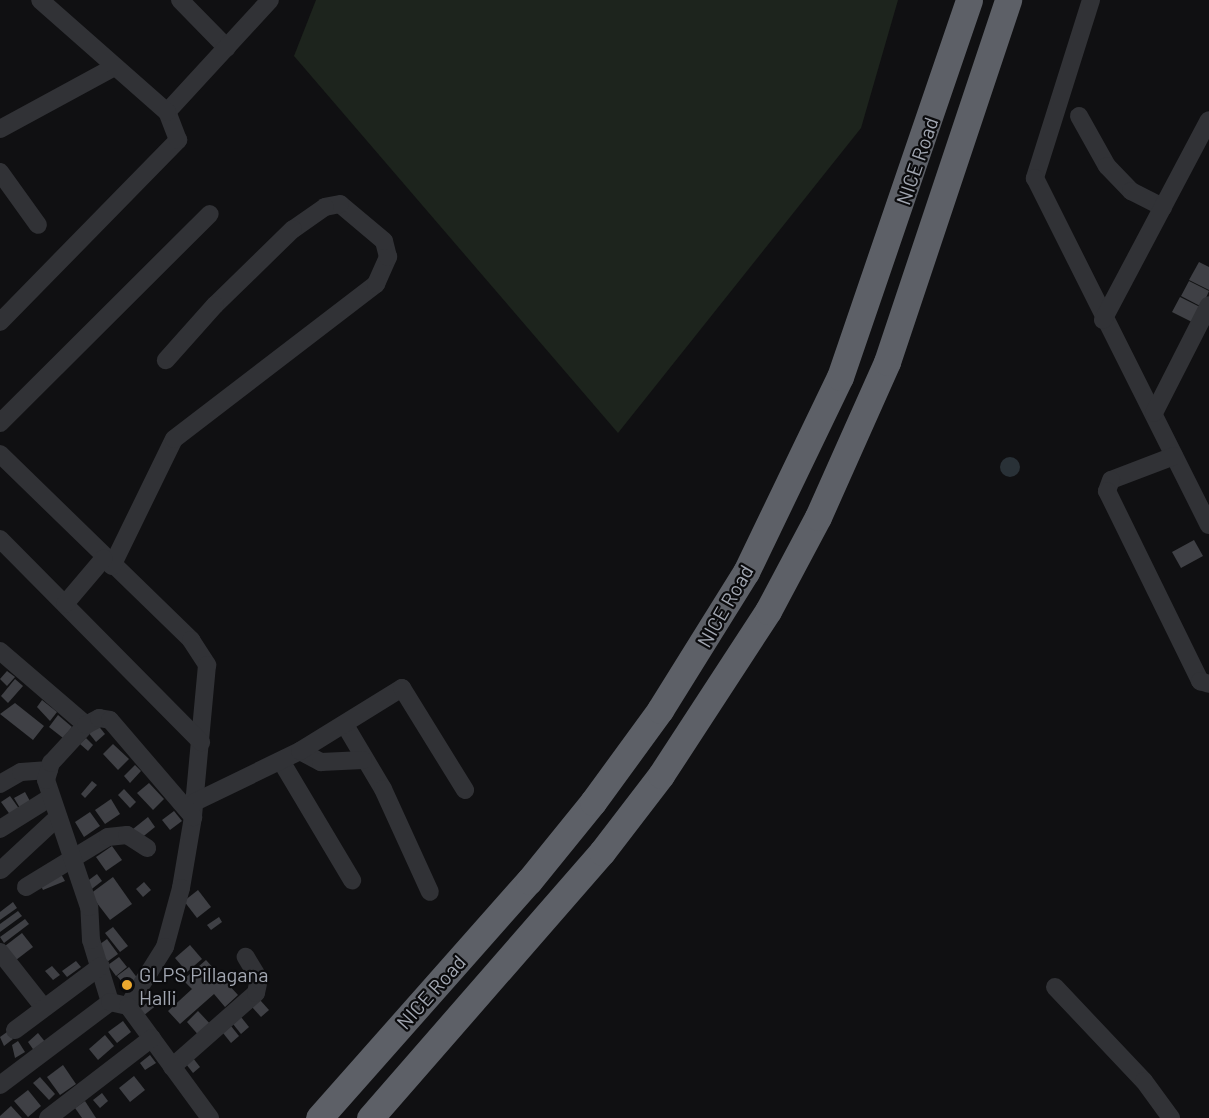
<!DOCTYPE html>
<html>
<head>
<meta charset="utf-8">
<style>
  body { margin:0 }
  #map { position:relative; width:1209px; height:1118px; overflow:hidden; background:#101012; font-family:Barlow,sans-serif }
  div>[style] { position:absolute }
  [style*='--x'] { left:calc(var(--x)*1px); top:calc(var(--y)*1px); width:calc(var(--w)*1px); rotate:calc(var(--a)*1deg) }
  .green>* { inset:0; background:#1d241d }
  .water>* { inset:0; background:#293137 }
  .round { border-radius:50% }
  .building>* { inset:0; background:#3f4045 }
  .minor>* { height:18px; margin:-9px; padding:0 9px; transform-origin:9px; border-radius:9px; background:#313236 }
  .highway>* { height:27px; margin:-13.5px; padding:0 13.5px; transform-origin:13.5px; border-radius:13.5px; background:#5d6067 }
  .dots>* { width:16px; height:16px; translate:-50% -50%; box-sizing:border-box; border:3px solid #0b0b0d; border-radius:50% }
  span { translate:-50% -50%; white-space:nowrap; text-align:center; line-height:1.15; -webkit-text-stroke:4.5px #0b0b0d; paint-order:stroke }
  .street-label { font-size:20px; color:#a2a7b2 }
  .poi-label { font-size:20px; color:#a2a7b2 }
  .left { translate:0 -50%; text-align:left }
</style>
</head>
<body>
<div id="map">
  <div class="green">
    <div style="clip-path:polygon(316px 0,898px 0,861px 128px,618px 433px,294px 56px)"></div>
  </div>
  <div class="water">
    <div class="round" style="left:1000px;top:457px;width:20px;height:20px"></div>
  </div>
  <div class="building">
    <div style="clip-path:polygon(1199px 262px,1209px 267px,1209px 290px,1189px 280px)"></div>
    <div style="clip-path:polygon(1189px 281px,1209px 291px,1202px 307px,1181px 296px)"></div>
    <div style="clip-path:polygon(1180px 297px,1202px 308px,1194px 323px,1172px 312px)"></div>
    <div style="clip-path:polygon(1194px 540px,1203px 556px,1181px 568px,1172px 552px)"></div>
    <div style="clip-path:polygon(7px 671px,15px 677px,7px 686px,0 679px)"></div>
    <div style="clip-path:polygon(15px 679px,23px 686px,8px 703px,1px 696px)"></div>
    <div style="clip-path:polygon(42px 700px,57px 712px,50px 721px,37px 707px)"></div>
    <div style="clip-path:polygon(15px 703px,44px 726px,33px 740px,0 714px)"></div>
    <div style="clip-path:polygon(58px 715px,72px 727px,63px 738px,49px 727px)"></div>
    <div style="clip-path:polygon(97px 724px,105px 734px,96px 742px,88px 732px)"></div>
    <div style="clip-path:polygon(86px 738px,93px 745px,88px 751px,80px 744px)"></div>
    <div style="clip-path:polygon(113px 744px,129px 759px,118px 770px,103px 754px)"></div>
    <div style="clip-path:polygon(135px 765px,141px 771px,130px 783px,124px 776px)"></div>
    <div style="clip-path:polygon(92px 781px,97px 785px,85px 798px,81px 794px)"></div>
    <div style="clip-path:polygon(149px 783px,164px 799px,153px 810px,137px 793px)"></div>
    <div style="clip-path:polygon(124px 789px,136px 802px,130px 808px,118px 795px)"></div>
    <div style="clip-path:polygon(25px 792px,31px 803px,20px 808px,14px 798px)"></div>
    <div style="clip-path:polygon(10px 796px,20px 810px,11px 816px,1px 802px)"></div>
    <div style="clip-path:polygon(111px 799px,120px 814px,105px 824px,95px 810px)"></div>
    <div style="clip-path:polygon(174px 811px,182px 821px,170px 830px,162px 820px)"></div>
    <div style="clip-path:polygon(90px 812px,100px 826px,84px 837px,75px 822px)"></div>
    <div style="clip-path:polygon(148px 817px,155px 827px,140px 839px,133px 829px)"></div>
    <div style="clip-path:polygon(112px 846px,122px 860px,106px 871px,96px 857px)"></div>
    <div style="clip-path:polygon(61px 874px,65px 881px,43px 890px,40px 884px)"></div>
    <div style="clip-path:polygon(97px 874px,102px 881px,88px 892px,82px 885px)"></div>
    <div style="clip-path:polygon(113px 877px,132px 904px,110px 920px,90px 894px)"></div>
    <div style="clip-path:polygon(144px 882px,151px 890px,143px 897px,136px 889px)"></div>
    <div style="clip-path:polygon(198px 890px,211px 907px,197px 918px,184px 901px)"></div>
    <div style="clip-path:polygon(13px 902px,17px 908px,0 920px,0 912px)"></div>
    <div style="clip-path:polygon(18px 911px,22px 916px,0 932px,0 924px)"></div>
    <div style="clip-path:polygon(219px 917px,222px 922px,211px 930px,207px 925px)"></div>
    <div style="clip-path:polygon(25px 919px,29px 924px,4px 943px,0 937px)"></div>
    <div style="clip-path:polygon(113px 927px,128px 946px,120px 952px,105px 933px)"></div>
    <div style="clip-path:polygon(22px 933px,33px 947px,16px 960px,5px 946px)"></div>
    <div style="clip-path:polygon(107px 939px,118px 954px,107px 962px,96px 947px)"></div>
    <div style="clip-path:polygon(190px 945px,202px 959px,187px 972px,175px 958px)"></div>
    <div style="clip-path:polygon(119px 957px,127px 967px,116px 976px,108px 965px)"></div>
    <div style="clip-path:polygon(206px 960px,238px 995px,225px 1007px,214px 994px,180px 1024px,168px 1011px,192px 989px,183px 980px)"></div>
    <div style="clip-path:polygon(76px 961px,81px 967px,67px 977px,62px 971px)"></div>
    <div style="clip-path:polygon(52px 966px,60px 975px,53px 980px,45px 971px)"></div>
    <div style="clip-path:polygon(129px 967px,138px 979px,127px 988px,117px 976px)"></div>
    <div style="clip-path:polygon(153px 998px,158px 1004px,143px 1016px,138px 1010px)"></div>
    <div style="clip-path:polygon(260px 1000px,269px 1010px,261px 1017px,252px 1007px)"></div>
    <div style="clip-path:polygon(198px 1011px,213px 1027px,201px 1038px,187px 1022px)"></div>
    <div style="clip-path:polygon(241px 1017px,249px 1027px,241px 1034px,233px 1024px)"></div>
    <div style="clip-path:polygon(123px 1021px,131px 1032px,117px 1043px,108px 1032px)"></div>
    <div style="clip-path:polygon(231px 1026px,239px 1036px,231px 1043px,223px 1033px)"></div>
    <div style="clip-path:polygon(7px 1032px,13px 1039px,4px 1046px,0 1037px)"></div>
    <div style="clip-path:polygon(38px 1033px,46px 1043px,35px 1052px,28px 1042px)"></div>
    <div style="clip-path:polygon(105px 1035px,114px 1046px,98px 1060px,89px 1049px)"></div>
    <div style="clip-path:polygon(18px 1041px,25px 1052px,15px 1058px,12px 1045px)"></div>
    <div style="clip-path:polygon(150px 1055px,156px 1063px,145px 1070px,140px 1063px)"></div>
    <div style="clip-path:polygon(193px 1058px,200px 1067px,193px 1073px,186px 1064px)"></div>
    <div style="clip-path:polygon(63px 1065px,76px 1084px,60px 1095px,47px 1077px)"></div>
    <div style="clip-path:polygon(134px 1076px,145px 1090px,130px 1102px,119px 1088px)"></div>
    <div style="clip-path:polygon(40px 1077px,55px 1094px,49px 1100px,33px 1083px)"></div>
    <div style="clip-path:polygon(28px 1090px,41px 1106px,28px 1117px,14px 1101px)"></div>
    <div style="clip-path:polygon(102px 1093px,108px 1101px,100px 1108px,93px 1100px)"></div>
    <div style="clip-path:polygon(85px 1101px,96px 1118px,82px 1118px,75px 1108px)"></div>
    <div style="clip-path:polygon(11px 1106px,22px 1118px,0 1118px,0 1116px)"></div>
  </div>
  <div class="minor">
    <div style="--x:180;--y:0;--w:67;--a:45.6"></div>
    <div style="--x:1091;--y:0;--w:187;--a:107.5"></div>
    <div style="--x:1035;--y:178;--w:388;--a:63.4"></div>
    <div style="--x:167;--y:112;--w:152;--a:-47.4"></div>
    <div style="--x:1079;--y:116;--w:57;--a:60.8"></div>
    <div style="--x:1107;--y:166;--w:35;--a:46"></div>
    <div style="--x:1131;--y:191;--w:36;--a:27"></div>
    <div style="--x:0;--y:129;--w:130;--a:-28.5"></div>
    <div style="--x:0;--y:172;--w:65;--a:54.4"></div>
    <div style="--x:1103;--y:320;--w:226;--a:-62.1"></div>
    <div style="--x:0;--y:322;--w:255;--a:-45.6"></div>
    <div style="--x:178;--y:140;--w:30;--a:-111"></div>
    <div style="--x:167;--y:112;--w:169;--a:-138.6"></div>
    <div style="--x:1154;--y:413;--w:121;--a:-63"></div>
    <div style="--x:0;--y:423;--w:296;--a:-44.9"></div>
    <div style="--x:0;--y:454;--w:267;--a:44.2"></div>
    <div style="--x:191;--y:640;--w:30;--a:57"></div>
    <div style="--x:207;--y:665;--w:153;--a:95.3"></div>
    <div style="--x:193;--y:817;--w:72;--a:99.6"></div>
    <div style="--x:181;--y:888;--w:61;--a:105.2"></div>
    <div style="--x:165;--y:947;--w:70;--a:122.1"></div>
    <div style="--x:1174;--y:456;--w:67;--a:159.1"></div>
    <div style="--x:1111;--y:480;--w:12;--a:110"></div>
    <div style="--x:1107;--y:491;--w:212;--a:63.9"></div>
    <div style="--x:1200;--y:681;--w:9;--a:18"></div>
    <div style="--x:0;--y:539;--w:286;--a:45.3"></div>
    <div style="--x:112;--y:566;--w:141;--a:-64"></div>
    <div style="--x:174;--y:439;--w:255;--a:-37.5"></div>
    <div style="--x:376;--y:284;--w:30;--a:-66"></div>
    <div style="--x:388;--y:257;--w:16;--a:-104"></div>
    <div style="--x:384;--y:241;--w:57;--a:-139.9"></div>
    <div style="--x:340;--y:204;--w:15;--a:169"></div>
    <div style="--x:325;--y:207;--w:39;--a:145"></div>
    <div style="--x:293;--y:229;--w:109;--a:135.7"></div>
    <div style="--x:215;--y:305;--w:74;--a:131.7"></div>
    <div style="--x:65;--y:604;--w:60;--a:-49.7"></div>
    <div style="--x:0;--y:651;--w:113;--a:40.7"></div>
    <div style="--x:345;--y:725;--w:74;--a:59.3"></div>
    <div style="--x:383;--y:789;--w:113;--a:65.5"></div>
    <div style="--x:300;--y:751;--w:24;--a:28"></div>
    <div style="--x:321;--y:762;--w:42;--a:-2.7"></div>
    <div style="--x:281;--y:761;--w:139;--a:59.2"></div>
    <div style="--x:0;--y:784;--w:24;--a:-30"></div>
    <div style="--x:21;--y:772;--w:28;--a:-4"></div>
    <div style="--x:195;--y:802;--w:117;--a:-25.9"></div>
    <div style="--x:300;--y:751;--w:120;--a:-31.7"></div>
    <div style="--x:402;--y:688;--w:120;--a:58.3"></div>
    <div style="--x:0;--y:829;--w:60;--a:-32.1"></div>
    <div style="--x:1;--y:870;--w:76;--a:-42.9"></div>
    <div style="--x:26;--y:887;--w:96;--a:-31.4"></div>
    <div style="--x:108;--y:837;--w:19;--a:-6"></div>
    <div style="--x:127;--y:835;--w:24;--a:33"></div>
    <div style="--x:0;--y:952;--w:71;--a:51.8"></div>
    <div style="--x:1055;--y:987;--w:129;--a:46.6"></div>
    <div style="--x:1144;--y:1081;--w:46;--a:53.9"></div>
    <div style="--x:110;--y:1002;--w:65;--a:-107"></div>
    <div style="--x:91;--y:940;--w:33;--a:-93"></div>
    <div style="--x:89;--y:907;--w:134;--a:-108.7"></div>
    <div style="--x:46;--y:780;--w:18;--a:-74"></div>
    <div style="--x:51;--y:763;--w:52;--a:-47.4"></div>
    <div style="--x:86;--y:725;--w:15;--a:-28"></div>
    <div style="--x:99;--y:718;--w:11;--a:10"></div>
    <div style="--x:110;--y:720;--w:128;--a:49.4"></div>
    <div style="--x:15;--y:1030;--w:107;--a:-36.7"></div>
    <div style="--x:172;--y:1067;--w:112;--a:-41.4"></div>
    <div style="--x:256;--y:993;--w:14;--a:-78"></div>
    <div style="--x:259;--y:979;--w:26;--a:-121"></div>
    <div style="--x:0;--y:1085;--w:138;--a:-37"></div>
    <div style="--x:110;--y:1002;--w:18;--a:13"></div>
    <div style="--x:128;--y:1006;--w:139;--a:53.8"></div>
    <div style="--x:48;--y:1118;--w:131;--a:-37.6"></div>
  </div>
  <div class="highway">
    <div style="--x:319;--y:1118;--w:317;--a:-48.5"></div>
    <div style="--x:529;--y:881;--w:102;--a:-51"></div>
    <div style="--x:593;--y:802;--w:114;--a:-53.9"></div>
    <div style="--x:660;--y:710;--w:163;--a:-58.1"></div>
    <div style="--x:746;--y:572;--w:216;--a:-64.3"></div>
    <div style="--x:840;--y:377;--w:398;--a:-71.1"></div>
    <div style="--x:370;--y:1118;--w:353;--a:-48.9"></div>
    <div style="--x:602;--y:852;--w:97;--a:-52.5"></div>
    <div style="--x:661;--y:775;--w:196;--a:-56.9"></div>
    <div style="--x:768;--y:611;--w:106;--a:-62"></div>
    <div style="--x:818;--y:517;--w:170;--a:-66"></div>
    <div style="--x:887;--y:362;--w:382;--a:-71.5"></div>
  </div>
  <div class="dots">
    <div style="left:127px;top:985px;background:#eca82e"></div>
  </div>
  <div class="street-label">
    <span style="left:917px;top:161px;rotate:-71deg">NICE Road</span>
    <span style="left:725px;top:606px;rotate:-60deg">NICE Road</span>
    <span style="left:431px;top:992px;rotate:-48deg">NICE Road</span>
  </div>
  <div class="poi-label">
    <span class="left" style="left:139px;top:986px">GLPS Pillagana<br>Halli</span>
  </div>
</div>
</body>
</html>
